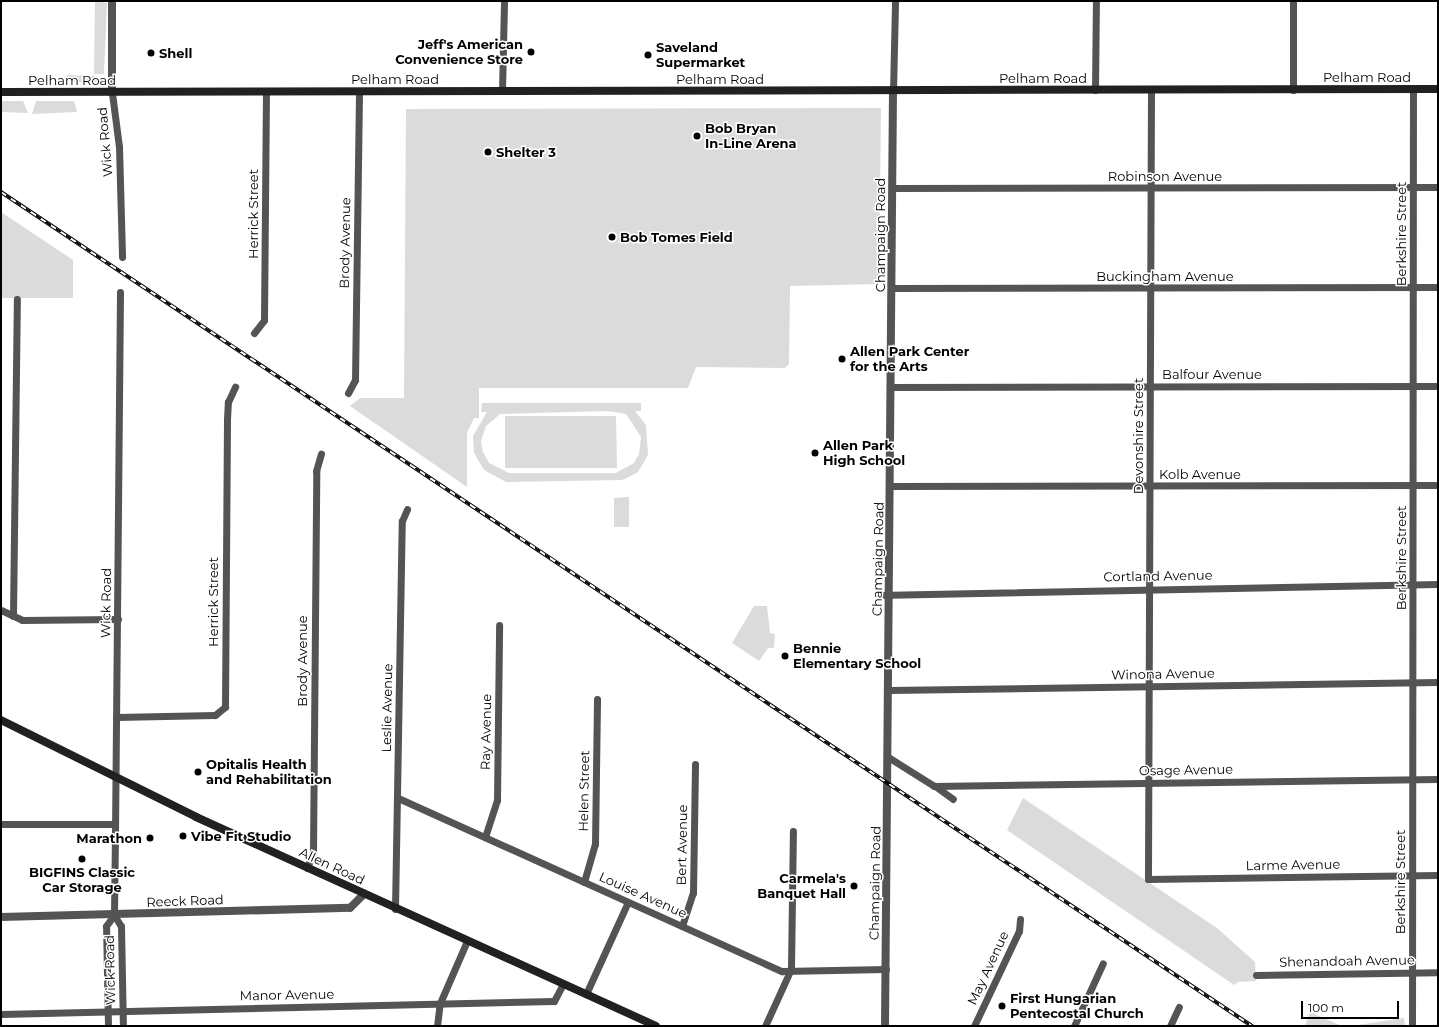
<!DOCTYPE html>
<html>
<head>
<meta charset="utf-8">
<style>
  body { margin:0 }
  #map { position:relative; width:1439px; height:1027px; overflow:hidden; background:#fff; font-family:Montserrat,sans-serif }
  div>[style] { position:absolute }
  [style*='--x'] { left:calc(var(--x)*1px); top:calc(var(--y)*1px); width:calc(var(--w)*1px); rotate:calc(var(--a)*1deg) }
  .green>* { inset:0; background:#dbdbdb }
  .minor>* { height:7px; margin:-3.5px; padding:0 3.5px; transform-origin:3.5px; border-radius:3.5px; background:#545454 }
  .tertiary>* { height:8px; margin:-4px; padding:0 4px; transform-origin:4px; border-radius:4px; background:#545454 }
  .secondary>* { height:8px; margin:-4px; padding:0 4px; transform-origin:4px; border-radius:4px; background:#212121 }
  .rail>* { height:3.5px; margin-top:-1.75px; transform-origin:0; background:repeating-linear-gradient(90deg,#fff 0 6px,#000 0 12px); box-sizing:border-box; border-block:1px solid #000 }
  .dots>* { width:11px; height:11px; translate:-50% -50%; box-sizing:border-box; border:2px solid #fff; border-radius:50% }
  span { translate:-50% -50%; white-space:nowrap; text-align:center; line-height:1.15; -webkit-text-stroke:3px #fff; paint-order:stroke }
  .poi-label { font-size:13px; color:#000; font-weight:700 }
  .right { translate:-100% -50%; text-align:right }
  .left { translate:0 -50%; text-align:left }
  .street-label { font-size:13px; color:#000 }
  .frame { position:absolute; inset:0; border:2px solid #000; pointer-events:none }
  .scale { position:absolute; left:1301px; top:1001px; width:98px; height:18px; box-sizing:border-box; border:2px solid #000; border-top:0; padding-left:5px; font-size:12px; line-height:14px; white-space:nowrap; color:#000; -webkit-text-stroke:3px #fff; paint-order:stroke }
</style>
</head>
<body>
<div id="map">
  <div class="green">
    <div style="clip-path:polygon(95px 1px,107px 3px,104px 74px,94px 74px)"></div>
    <div style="clip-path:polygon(66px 75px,97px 76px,97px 82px,72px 82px)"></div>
    <div style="clip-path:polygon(1px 101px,23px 101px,28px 113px,1px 112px)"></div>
    <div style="clip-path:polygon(36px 101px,74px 101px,77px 112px,32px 114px)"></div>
    <div style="clip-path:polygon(881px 108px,879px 284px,790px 286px,789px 364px,785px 368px,696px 367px,688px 388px,479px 388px,479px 418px,474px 418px,467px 433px,467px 487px,350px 406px,360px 398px,404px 398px,406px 109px)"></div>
    <div style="clip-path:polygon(1px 212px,73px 260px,73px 298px,1px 298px)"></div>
    <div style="clip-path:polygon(evenodd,482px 403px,641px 403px,641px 411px,635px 411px,646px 425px,648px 455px,638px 472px,623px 480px,506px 482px,484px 470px,474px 453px,473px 436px,487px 412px,481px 412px,482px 403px,608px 411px,626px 414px,641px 437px,639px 454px,634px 463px,616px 473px,509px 473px,489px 463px,483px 452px,481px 441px,486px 426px,500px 414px,608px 411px)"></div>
    <div style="clip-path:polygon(505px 416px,616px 416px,617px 468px,505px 468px)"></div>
    <div style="clip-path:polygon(629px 497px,629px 527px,614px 527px,614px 498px)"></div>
    <div style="clip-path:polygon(754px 606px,767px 606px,770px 633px,775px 634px,774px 648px,768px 648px,759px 661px,732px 643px)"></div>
    <div style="clip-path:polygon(1023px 798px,1217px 928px,1255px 962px,1256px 981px,1238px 982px,1234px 985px,1007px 830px)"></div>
    <div style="clip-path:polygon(1310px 1012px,1342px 1026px,1305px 1026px)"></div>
    <div style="clip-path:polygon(1404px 1018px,1405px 1026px,1351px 1026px)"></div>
  </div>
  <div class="minor">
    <div style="--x:1095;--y:90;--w:89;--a:-89.4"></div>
    <div style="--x:1151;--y:90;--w:789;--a:90.22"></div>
    <div style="--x:1148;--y:879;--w:290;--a:-0.8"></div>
    <div style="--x:1293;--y:90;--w:89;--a:-90"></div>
    <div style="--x:502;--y:91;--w:90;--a:-88.7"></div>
    <div style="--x:893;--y:92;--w:91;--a:-88.7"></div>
    <div style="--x:112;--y:93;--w:54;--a:82.6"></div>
    <div style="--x:119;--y:147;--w:110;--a:88.4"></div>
    <div style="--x:892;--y:188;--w:546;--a:-0.1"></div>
    <div style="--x:892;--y:288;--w:546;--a:-0.1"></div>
    <div style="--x:254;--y:333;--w:16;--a:-52"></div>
    <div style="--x:264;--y:320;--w:229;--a:-89.5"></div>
    <div style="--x:891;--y:387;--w:547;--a:-0.1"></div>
    <div style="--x:348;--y:393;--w:15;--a:-62"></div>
    <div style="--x:355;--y:380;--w:289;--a:-89.2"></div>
    <div style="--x:890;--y:486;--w:548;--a:-0.1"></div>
    <div style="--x:878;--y:595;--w:560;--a:-1.13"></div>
    <div style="--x:1;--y:610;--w:23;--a:25"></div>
    <div style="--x:22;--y:620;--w:96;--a:-0.6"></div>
    <div style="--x:13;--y:616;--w:317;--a:-89.3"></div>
    <div style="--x:889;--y:690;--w:549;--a:-0.83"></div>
    <div style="--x:116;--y:717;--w:99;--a:-1.2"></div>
    <div style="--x:215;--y:715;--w:13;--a:-39"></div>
    <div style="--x:225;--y:707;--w:288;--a:-89.6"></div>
    <div style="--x:227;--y:419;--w:17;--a:-87"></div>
    <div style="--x:228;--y:402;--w:17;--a:-65"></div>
    <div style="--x:888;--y:757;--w:54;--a:32.2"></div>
    <div style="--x:934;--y:786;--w:504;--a:-0.8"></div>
    <div style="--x:935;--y:786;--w:22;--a:36"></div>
    <div style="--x:398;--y:798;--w:421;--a:24.3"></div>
    <div style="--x:782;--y:971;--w:104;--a:-1.1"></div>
    <div style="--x:1;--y:824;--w:114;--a:0"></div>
    <div style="--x:485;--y:837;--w:39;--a:-72"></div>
    <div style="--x:497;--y:800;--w:175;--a:-89.3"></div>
    <div style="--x:307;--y:868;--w:17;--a:-69"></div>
    <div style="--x:313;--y:852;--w:381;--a:-89.5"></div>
    <div style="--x:316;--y:471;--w:18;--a:-74"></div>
    <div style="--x:584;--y:882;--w:40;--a:-74"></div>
    <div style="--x:595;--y:844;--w:145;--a:-89.2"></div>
    <div style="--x:395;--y:909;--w:388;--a:-89"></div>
    <div style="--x:402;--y:521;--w:13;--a:-67"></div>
    <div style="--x:114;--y:915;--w:13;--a:58"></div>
    <div style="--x:121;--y:926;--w:100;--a:88.9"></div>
    <div style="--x:682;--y:926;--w:35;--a:-72"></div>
    <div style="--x:693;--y:893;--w:129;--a:-89.1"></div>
    <div style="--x:1256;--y:975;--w:182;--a:-0.9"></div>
    <div style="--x:586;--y:994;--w:101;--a:-65.5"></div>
    <div style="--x:1;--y:1014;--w:553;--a:-1.35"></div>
    <div style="--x:554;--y:1001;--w:19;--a:-62"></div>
    <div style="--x:108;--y:1026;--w:100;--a:-91.1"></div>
    <div style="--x:106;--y:926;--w:14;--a:-54"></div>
    <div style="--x:114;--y:915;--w:82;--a:-89.3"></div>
    <div style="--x:115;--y:833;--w:541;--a:-89.47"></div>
    <div style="--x:437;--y:1026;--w:23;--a:-83"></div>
    <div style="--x:440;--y:1003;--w:68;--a:-66.5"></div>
    <div style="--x:765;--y:1026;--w:63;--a:-65.5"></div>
    <div style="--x:791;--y:969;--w:138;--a:-89.2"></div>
    <div style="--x:974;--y:1026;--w:105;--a:-64.7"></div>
    <div style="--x:1019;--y:931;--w:12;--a:-85"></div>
    <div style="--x:1074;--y:1026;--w:69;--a:-65.3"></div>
    <div style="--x:1170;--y:1026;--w:21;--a:-65"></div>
    <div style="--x:1412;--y:1026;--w:937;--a:-89.94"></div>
  </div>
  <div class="tertiary">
    <div style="--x:112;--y:93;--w:92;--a:-90"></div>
    <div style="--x:1;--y:917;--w:349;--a:-1.5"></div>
    <div style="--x:350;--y:908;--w:20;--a:-45"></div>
    <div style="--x:885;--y:1026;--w:934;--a:-89.51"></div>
  </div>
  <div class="secondary">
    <div style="--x:1;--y:92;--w:1437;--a:-0.12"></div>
    <div style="--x:1;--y:720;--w:218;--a:26.4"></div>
    <div style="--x:196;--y:817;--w:505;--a:24.43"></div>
  </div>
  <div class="rail">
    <div style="--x:1;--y:192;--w:1504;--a:33.69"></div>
  </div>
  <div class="dots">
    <div style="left:531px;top:52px;background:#000"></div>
    <div style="left:151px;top:53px;background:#000"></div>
    <div style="left:648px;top:55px;background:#000"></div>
    <div style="left:697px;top:136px;background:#000"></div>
    <div style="left:488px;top:152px;background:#000"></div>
    <div style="left:612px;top:237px;background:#000"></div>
    <div style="left:842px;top:359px;background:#000"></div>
    <div style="left:815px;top:453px;background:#000"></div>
    <div style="left:785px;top:656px;background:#000"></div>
    <div style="left:198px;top:772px;background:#000"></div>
    <div style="left:183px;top:836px;background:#000"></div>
    <div style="left:150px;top:838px;background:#000"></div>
    <div style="left:82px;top:859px;background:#000"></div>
    <div style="left:854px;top:886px;background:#000"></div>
    <div style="left:1002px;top:1006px;background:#000"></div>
  </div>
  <div class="poi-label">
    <span class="right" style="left:523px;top:52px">Jeff's American<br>Convenience Store</span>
    <span class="left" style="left:656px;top:55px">Saveland<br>Supermarket</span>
    <span class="left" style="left:159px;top:53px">Shell</span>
    <span class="left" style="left:705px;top:136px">Bob Bryan<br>In-Line Arena</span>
    <span class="left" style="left:496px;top:152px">Shelter 3</span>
    <span class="left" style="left:620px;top:237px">Bob Tomes Field</span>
    <span class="left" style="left:850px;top:359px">Allen Park Center<br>for the Arts</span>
    <span class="left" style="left:823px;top:453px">Allen Park<br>High School</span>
    <span class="left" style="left:793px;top:656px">Bennie<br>Elementary School</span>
    <span class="left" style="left:206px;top:772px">Opitalis Health<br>and Rehabilitation</span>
    <span class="left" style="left:191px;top:836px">Vibe Fit Studio</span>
    <span class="right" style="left:142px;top:838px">Marathon</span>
    <span style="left:82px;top:880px">BIGFINS Classic<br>Car Storage</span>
    <span class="right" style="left:846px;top:886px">Carmela's<br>Banquet Hall</span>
    <span class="left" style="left:1010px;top:1006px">First Hungarian<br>Pentecostal Church</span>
  </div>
  <div class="street-label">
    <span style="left:1367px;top:77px">Pelham Road</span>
    <span style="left:1043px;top:78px">Pelham Road</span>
    <span style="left:395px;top:79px">Pelham Road</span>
    <span style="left:720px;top:79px">Pelham Road</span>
    <span style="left:72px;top:80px">Pelham Road</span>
    <span style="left:105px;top:142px;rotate:-95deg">Wick Road</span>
    <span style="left:1165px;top:176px">Robinson Avenue</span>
    <span style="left:253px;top:214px;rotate:-90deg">Herrick Street</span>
    <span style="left:1401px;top:234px;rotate:-90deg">Berkshire Street</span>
    <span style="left:880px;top:235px;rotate:-90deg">Champaign Road</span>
    <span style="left:345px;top:243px;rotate:-89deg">Brody Avenue</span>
    <span style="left:1165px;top:276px">Buckingham Avenue</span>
    <span style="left:1212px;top:374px">Balfour Avenue</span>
    <span style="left:1138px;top:436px;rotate:-90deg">Devonshire Street</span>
    <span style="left:1200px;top:474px">Kolb Avenue</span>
    <span style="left:1401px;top:558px;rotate:-90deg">Berkshire Street</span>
    <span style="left:878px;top:559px;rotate:-89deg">Champaign Road</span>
    <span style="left:1158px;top:576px;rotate:-1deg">Cortland Avenue</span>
    <span style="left:213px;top:602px;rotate:-90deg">Herrick Street</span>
    <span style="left:106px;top:603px;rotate:-89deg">Wick Road</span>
    <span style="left:302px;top:661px;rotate:-90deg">Brody Avenue</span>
    <span style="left:1163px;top:674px;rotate:-1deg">Winona Avenue</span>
    <span style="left:387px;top:708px;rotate:-89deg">Leslie Avenue</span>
    <span style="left:486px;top:732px;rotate:-89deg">Ray Avenue</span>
    <span style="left:1186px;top:770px;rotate:-1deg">Osage Avenue</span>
    <span style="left:584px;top:791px;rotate:-89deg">Helen Street</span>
    <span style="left:682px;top:845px;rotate:-89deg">Bert Avenue</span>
    <span style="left:1293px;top:865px;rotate:-1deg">Larme Avenue</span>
    <span style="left:332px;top:866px;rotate:25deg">Allen Road</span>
    <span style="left:1400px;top:882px;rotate:-90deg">Berkshire Street</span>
    <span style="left:875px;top:883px;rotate:-89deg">Champaign Road</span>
    <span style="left:643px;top:895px;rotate:24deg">Louise Avenue</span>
    <span style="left:185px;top:901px;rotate:-2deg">Reeck Road</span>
    <span style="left:1347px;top:961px;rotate:-1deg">Shenandoah Avenue</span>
    <span style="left:988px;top:968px;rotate:-65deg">May Avenue</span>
    <span style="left:110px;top:970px;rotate:-91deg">Wick Road</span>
    <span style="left:287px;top:995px;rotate:-1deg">Manor Avenue</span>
  </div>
  <div class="frame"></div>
  <div class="scale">100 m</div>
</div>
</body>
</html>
